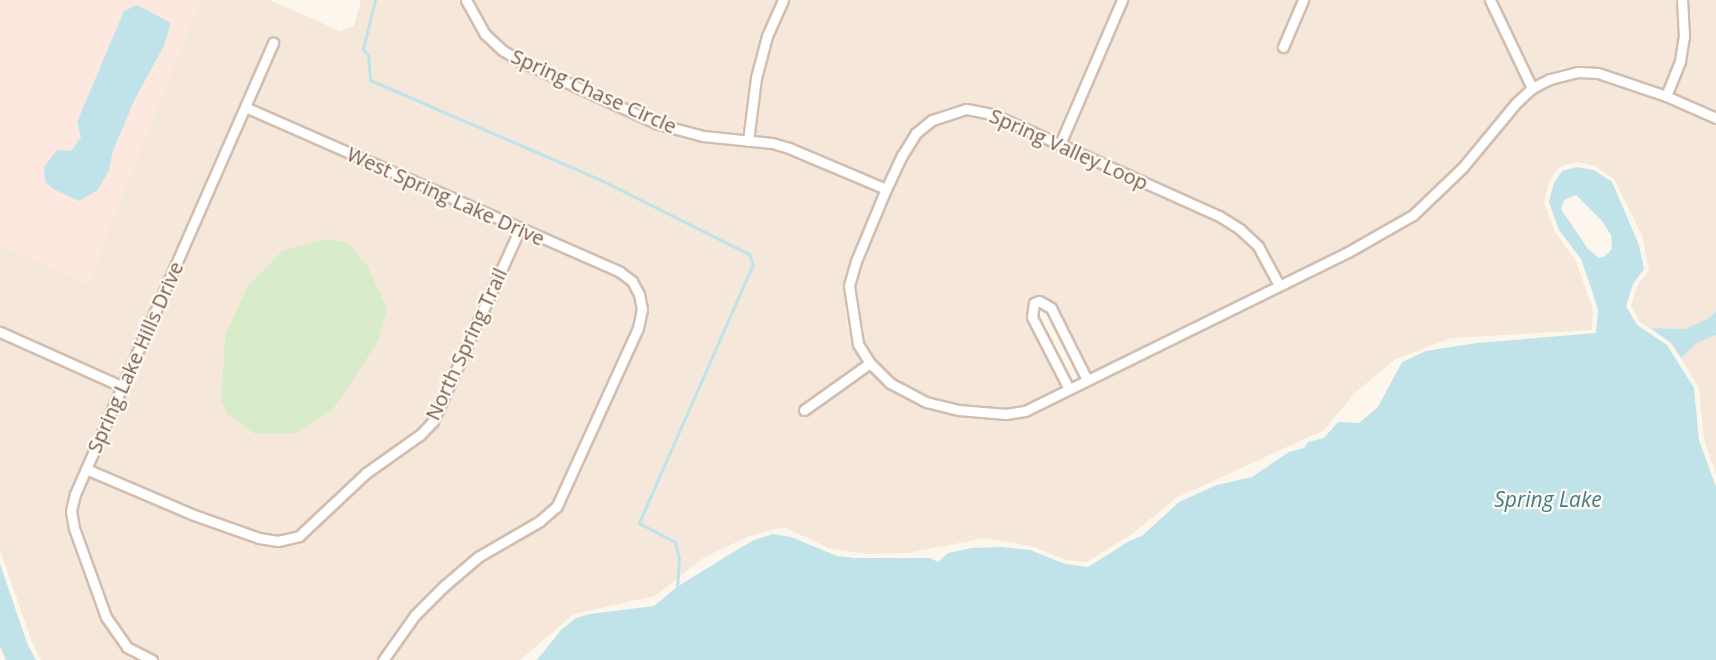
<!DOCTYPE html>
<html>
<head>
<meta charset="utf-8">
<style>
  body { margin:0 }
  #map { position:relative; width:1716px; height:660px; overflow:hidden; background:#fdf6ec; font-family:"Open Sans",sans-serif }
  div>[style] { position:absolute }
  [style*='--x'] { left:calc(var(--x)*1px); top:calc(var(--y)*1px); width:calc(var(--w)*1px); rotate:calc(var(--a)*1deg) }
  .residential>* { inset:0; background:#f5e8da }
  .commercial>* { inset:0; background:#fde8e0 }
  .green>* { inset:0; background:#d8ecc9 }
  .water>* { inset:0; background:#bfe3e8 }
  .stream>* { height:3px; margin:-1.5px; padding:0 1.5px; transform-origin:1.5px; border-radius:1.5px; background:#bfe3e8 }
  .roads { filter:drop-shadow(2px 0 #d1beb0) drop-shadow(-2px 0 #d1beb0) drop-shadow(0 2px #d1beb0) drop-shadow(0 -2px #d1beb0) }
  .street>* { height:9px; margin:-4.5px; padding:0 4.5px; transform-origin:4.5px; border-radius:4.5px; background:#fff }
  span { translate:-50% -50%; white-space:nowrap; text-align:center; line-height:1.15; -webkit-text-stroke:4.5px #fffaf3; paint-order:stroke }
  .street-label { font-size:20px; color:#7a5c4d }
  .water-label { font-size:21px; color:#437c86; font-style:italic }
</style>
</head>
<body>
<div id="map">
  <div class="residential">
    <div style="clip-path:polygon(evenodd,200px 0,269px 0,340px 31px,354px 26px,361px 0,459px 0,481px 38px,499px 55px,522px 68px,656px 128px,703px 141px,771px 148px,788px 152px,879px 192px,851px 258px,843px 285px,847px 321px,852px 344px,862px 361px,797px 408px,804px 417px,869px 370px,887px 387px,932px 410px,981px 419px,1007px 419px,1028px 416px,1351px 257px,1417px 220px,1467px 171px,1536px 93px,1565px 79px,1579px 77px,1615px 82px,1716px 124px,1716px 311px,1711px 317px,1685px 329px,1650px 328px,1640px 322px,1631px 306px,1637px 286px,1649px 270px,1642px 235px,1614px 179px,1595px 166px,1576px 162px,1559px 167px,1549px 181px,1544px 202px,1555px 232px,1576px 261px,1593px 310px,1592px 330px,1451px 338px,1394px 360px,1356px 392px,1324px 430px,1176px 498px,1132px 534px,1087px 562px,1066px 560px,1031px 546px,985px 538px,908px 553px,867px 554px,828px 548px,784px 527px,752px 535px,705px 557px,655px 596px,574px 614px,520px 660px,41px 660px,32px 642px,0 550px,0 245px,88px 283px,200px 0,324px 239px,347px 242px,367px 265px,350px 382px,334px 410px,221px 400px,225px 337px,247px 287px,324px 239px)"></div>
    <div style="clip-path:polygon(472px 0,777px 0,762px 34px,750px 77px,742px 135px,704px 131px,660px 119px,526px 59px,505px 46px,490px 31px)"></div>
    <div style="clip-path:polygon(790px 0,1115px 0,1057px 136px,981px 105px,964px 104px,948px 107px,928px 116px,910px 131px,896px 153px,883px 182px,810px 149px,773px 138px,754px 136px,762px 80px,773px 38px)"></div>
    <div style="clip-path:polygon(1128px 0,1297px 0,1276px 49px,1287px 54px,1309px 0,1484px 0,1525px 87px,1458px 163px,1409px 211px,1345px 247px,1282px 278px,1263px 244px,1243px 224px,1221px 211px,1068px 141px)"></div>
    <div style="clip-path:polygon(1496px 0,1676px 0,1678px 36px,1675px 59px,1662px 89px,1597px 67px,1561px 68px,1534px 81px)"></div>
    <div style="clip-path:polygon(1688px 0,1716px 0,1716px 112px,1673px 94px,1686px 63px,1690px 37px)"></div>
    <div style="clip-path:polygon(967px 114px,991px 119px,1216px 220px,1236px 232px,1254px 249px,1272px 283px,1090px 373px,1057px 306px,1048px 298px,1036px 296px,1028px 301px,1026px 317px,1062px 387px,1023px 406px,1005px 409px,959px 405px,934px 399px,915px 391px,894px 379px,874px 360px,864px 342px,855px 287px,862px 263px,892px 192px,907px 158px,920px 137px,936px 124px)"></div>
    <div style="clip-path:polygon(1716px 335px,1716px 473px,1704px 440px,1699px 388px,1681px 358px,1697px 343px)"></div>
  </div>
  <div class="commercial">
    <div style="clip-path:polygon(evenodd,0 0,200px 0,88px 284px,0 245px,0 0,124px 11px,171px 23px,164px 46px,135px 99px,113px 151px,109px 170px,57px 151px,71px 151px,81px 137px,77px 122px,124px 11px)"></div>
  </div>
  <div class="green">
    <div style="clip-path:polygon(324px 239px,347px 242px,367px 265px,387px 309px,378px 341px,333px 410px,295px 433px,255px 434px,228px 415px,221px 400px,225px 336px,247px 287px,282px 251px)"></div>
  </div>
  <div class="water">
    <div style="clip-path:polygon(137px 5px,171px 23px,164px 46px,135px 99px,113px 151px,109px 170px,98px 190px,79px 201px,55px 190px,45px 182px,44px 167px,57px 150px,71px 151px,81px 137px,77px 122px,124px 11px)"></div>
    <div style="clip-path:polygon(evenodd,1577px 167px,1594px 170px,1612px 182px,1639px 245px,1644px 269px,1633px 284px,1626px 306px,1637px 325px,1667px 345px,1694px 388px,1699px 440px,1716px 487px,1716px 660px,537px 660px,562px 629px,576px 618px,590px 614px,654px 606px,677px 587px,730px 554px,754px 540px,773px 534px,791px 537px,837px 556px,855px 558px,930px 558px,938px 562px,948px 553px,972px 548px,1001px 547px,1030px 550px,1065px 564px,1088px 567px,1131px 540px,1142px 536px,1179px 502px,1217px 485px,1252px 477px,1289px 452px,1304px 448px,1308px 442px,1324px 438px,1338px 422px,1359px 423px,1378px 407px,1402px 362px,1426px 351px,1477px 343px,1596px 333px,1598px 310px,1591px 288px,1581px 259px,1559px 230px,1549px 202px,1554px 183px,1562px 171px,1577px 167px,1576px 195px,1602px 221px,1611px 235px,1612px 249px,1605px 256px,1599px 258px,1588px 249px,1561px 209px,1564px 200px,1576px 195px)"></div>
    <div style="clip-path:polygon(1716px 311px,1716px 335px,1697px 343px,1681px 358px,1671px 343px,1650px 328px,1685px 329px,1711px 317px)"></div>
    <div style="clip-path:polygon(0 564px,27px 643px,36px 660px,6px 660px,0 646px)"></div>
  </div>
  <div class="stream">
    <div style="--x:375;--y:0;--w:50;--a:103.8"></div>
    <div style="--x:363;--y:49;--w:8;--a:50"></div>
    <div style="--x:368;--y:55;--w:25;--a:85"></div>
    <div style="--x:370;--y:80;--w:252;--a:23.4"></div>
    <div style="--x:601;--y:180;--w:165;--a:26.6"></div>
    <div style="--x:749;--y:254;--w:11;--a:68"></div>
    <div style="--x:753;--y:264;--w:283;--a:113.8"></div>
    <div style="--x:639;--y:523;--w:41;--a:27.8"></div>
    <div style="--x:675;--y:542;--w:17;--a:77"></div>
    <div style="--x:679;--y:559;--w:28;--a:94"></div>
    <div style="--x:677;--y:587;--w:2;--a:27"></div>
  </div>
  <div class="roads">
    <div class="street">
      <div style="--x:466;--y:0;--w:39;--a:61"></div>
      <div style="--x:485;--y:34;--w:23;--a:43"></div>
      <div style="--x:502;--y:50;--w:26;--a:31"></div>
      <div style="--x:524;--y:63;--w:147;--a:24.5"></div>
      <div style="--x:658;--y:124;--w:47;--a:14.9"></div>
      <div style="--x:703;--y:136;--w:69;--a:5.8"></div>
      <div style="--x:772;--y:143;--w:18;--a:16"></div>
      <div style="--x:789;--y:148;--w:105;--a:22.9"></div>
      <div style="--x:1490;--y:0;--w:98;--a:64.5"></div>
      <div style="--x:1283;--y:47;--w:51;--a:-66.9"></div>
      <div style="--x:1666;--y:96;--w:38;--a:-68"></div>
      <div style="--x:1680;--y:61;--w:24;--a:-81"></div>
      <div style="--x:1684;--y:37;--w:37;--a:-93"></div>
      <div style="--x:245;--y:107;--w:410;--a:23.7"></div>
      <div style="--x:620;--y:272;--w:15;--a:37"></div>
      <div style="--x:632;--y:281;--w:15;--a:62"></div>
      <div style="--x:639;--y:294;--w:15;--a:79"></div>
      <div style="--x:642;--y:309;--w:19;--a:102"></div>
      <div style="--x:638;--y:328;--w:196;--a:114.5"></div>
      <div style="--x:557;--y:506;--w:23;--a:139"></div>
      <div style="--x:540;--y:521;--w:72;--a:149.9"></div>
      <div style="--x:478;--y:557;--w:45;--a:139.5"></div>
      <div style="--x:444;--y:586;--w:41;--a:135"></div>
      <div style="--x:415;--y:615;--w:55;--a:125.4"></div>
      <div style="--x:748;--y:141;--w:64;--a:-82.8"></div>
      <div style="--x:756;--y:78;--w:43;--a:-75.3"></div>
      <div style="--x:767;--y:36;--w:39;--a:-66"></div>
      <div style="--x:1060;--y:144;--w:157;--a:-66.7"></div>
      <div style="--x:1279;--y:285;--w:44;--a:-118.3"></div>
      <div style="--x:1258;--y:246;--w:25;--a:-137"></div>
      <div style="--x:1240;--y:229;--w:25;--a:-148"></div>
      <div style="--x:1219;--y:216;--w:249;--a:-155.8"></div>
      <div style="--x:992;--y:114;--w:26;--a:-169"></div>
      <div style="--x:966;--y:109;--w:36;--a:162"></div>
      <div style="--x:932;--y:120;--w:21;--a:141"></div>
      <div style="--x:916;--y:133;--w:26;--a:122"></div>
      <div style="--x:902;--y:155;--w:38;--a:115"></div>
      <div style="--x:886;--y:189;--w:78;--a:112.6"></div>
      <div style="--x:856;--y:261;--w:26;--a:106"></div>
      <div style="--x:849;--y:286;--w:59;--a:81.2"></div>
      <div style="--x:858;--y:344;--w:22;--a:58"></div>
      <div style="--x:870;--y:363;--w:28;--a:45"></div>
      <div style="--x:890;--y:383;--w:41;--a:27.8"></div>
      <div style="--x:926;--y:402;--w:34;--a:14"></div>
      <div style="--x:959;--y:410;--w:47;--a:4.9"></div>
      <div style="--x:1006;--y:414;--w:19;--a:-9"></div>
      <div style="--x:1025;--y:411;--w:360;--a:-26.2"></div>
      <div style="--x:1348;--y:252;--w:75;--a:-29.6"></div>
      <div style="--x:1413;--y:215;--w:69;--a:-43.8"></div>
      <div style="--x:1463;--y:167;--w:83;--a:-50.4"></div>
      <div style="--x:1516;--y:103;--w:22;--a:-43"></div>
      <div style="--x:1532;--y:88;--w:20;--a:-27"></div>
      <div style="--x:1550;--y:79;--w:29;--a:-14"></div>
      <div style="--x:1578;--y:72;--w:20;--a:3"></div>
      <div style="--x:1598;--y:73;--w:72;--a:18.7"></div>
      <div style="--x:1666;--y:96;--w:55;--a:23.7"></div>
      <div style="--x:0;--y:332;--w:135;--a:24.1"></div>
      <div style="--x:1069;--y:389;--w:81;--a:-117.2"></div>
      <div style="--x:1032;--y:317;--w:14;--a:-82"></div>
      <div style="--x:1034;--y:303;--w:5;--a:-22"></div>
      <div style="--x:1039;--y:301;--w:14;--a:30"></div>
      <div style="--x:1051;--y:308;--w:80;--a:63.4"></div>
      <div style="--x:804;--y:410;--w:81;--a:-35.5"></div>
      <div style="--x:86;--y:469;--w:117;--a:23.1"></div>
      <div style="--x:194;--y:515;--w:69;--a:19.5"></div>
      <div style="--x:259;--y:538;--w:19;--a:9"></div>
      <div style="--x:278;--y:541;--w:22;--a:-13"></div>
      <div style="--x:299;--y:536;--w:92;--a:-43.2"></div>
      <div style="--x:366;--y:473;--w:67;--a:-35.3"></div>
      <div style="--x:421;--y:434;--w:18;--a:-47"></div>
      <div style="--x:433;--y:421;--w:212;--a:-65.7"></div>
      <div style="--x:152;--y:660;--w:28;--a:-153"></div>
      <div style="--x:127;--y:647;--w:37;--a:-125"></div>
      <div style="--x:106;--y:617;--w:95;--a:-109.8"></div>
      <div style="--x:74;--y:528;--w:17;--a:-100"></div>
      <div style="--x:71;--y:511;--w:17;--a:-77"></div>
      <div style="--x:75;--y:494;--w:493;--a:-66.3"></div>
    </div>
  </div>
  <div class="street-label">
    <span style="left:594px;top:91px;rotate:24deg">Spring Chase Circle</span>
    <span style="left:1069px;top:149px;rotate:24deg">Spring Valley Loop</span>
    <span style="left:446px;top:196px;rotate:24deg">West Spring Lake Drive</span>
    <span style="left:466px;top:344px;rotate:-65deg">North Spring Trail</span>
    <span style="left:135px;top:357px;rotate:-66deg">Spring Lake Hills Drive</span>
  </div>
  <div class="water-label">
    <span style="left:1548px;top:499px">Spring Lake</span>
  </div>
</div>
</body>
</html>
